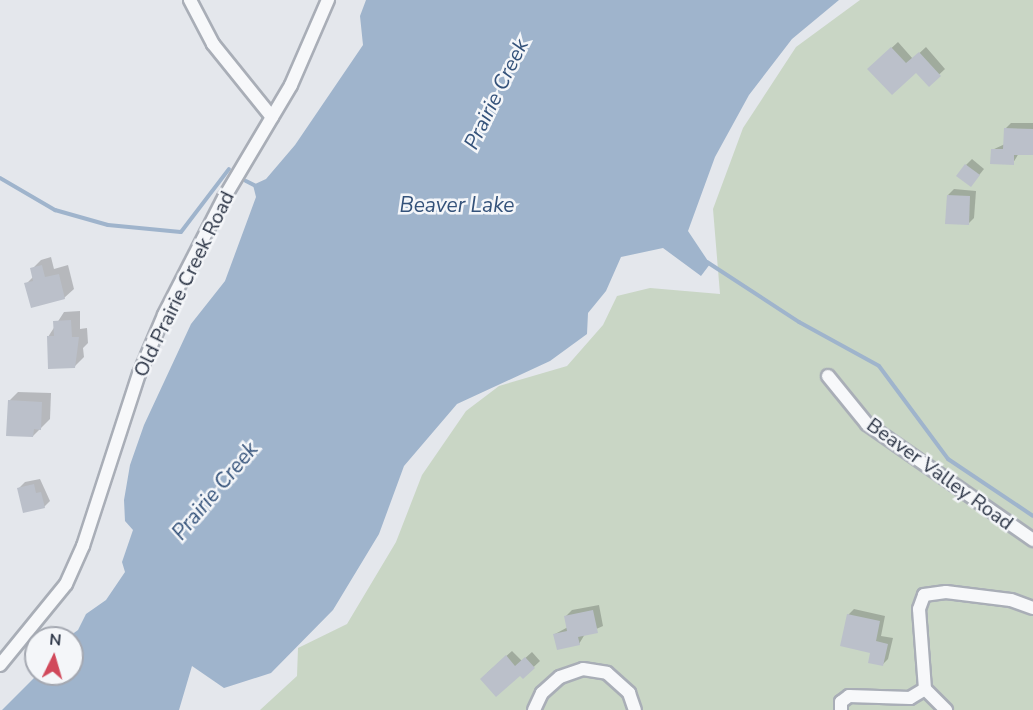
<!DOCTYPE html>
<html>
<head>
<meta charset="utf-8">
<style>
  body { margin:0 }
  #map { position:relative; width:1033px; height:710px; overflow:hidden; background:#e4e7ec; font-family:"Nunito Sans",sans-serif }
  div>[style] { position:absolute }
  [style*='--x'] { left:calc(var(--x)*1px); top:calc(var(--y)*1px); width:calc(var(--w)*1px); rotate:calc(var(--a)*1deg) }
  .green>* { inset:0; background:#c9d6c5 }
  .water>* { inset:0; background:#9fb4cc }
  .shadow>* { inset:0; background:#0003 }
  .stream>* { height:4px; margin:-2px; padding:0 2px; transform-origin:2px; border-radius:2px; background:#9fb4cc }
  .building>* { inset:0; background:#bbc0ca }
  .roads { filter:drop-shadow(2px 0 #a9aeb7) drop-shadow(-2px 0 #a9aeb7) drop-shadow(0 2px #a9aeb7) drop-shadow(0 -2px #a9aeb7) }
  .street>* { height:12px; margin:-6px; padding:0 6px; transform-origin:6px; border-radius:6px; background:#f7f8fa }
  span { translate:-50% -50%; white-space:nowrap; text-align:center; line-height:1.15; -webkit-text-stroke:5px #f4f6f9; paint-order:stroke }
  .street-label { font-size:20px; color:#2b3445 }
  .water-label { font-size:21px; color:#34527a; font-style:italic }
  .north { position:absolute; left:24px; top:626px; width:60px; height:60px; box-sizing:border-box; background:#f4f6f9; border:2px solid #a4a8b1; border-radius:50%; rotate:5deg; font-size:16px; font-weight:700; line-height:24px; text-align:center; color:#2b3445 }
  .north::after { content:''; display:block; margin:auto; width:21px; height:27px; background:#d1495b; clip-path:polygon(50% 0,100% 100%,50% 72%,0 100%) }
</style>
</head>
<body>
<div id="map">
  <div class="green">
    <div style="clip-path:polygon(860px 0,1033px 0,1033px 710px,260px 710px,297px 676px,298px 648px,347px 624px,396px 542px,422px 475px,466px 411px,499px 386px,567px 366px,603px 325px,617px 296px,650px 288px,720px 294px,713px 209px,743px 128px,796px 47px)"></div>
  </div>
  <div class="water">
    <div style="clip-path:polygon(366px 0,839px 0,792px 39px,749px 95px,715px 157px,688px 231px,710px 264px,701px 276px,663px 248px,621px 257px,606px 291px,588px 313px,587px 334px,550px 361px,457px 404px,404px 466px,379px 534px,333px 610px,271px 673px,224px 688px,192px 666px,179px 710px,2px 710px,38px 674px,72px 674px,72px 638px,67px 638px,78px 630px,86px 614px,106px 600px,125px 572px,122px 562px,133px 530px,125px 521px,124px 500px,130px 465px,144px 425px,191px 324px,225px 281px,256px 197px,253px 185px,266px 179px,295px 145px,363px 45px,360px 16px)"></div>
  </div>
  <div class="shadow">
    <div style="clip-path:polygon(898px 42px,913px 59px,926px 47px,945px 69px,929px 84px,916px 71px,869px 69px)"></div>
    <div style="clip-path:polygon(1011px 123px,1033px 123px,1033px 154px,1019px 153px,1013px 163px,992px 150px,1005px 144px,1005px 129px)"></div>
    <div style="clip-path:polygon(972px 159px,984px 169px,976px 179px,966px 165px)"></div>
    <div style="clip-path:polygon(954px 189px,976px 191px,974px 218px,968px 224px,948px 195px)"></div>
    <div style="clip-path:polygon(51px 257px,54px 269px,68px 265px,74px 289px,64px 298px,26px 284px,34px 276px,32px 269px,41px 260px)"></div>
    <div style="clip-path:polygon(80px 311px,80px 329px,87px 328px,88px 343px,83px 348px,84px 357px,75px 366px,48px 337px,64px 312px)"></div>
    <div style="clip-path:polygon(18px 392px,51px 393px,50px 419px,33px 436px,9px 401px)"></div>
    <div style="clip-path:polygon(40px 479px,50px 501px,44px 507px,19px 488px,25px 482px)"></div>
    <div style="clip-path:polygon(599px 605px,603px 626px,585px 634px,579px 644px,555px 634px,568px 627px,566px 616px,572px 610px)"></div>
    <div style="clip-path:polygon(854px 609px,885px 616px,881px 636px,893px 638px,888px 659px,882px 665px,848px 615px)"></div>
    <div style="clip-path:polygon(512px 651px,522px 661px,532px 652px,540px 661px,523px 677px,520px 673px,487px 673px)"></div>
  </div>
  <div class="stream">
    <div style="--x:0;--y:178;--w:64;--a:30.2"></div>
    <div style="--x:55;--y:210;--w:55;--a:15.8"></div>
    <div style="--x:108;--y:225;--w:73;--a:5.5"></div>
    <div style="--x:181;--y:232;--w:79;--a:-52.7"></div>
    <div style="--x:246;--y:181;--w:11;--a:27"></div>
    <div style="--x:707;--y:262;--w:110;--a:33.1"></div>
    <div style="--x:799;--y:322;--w:91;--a:28.8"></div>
    <div style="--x:879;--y:366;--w:116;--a:53.4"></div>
    <div style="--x:948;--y:459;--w:102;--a:33.8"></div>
  </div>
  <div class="building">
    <div style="clip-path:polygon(891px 47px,906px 63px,919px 52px,941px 76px,929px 87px,916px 73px,892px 95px,867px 69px)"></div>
    <div style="clip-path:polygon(1004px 128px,1033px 129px,1033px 155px,1014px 155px,1014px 165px,990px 164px,991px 149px,1003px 149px)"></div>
    <div style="clip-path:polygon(965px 164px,980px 175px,971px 187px,956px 176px)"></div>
    <div style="clip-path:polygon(947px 195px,970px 196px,969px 225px,945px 224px)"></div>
    <div style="clip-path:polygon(42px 265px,45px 277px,59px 274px,65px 299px,31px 308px,24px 283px,33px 281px,30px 268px)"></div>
    <div style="clip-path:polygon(71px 320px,72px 337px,79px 337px,75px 368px,48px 369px,47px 336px,54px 336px,53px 321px)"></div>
    <div style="clip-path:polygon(8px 400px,42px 402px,41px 430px,34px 429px,33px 437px,6px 436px)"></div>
    <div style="clip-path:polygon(34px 484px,36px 493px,41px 492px,45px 508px,23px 513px,17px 488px)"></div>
    <div style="clip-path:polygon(593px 610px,598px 633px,578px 637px,580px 645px,557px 650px,553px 634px,567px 631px,564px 616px)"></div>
    <div style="clip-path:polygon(847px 614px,880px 621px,876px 641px,888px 644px,883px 666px,868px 663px,870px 653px,840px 646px)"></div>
    <div style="clip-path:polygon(506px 655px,515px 666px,525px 657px,535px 668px,523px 679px,520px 676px,496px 697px,480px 679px)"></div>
  </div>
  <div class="roads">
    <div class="street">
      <div style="--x:190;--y:0;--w:50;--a:62.4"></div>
      <div style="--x:213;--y:44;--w:94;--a:51.1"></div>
      <div style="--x:828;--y:376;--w:62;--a:50.9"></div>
      <div style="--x:867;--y:424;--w:203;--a:34.9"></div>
      <div style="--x:0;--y:665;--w:104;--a:-50.8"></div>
      <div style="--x:66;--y:584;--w:42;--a:-65.9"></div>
      <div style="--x:83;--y:546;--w:181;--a:-72"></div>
      <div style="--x:139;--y:374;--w:64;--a:-67"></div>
      <div style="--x:164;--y:315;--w:131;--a:-62.9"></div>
      <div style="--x:224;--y:198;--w:131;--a:-59.3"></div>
      <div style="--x:291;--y:85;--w:93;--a:-66.5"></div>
      <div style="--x:925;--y:689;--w:80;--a:-94.3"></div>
      <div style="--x:919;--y:609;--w:15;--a:-70"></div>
      <div style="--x:924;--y:595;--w:22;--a:-8"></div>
      <div style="--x:946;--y:592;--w:65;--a:7"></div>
      <div style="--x:1011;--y:600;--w:23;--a:20"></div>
      <div style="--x:925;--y:689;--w:30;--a:45"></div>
      <div style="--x:534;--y:710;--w:19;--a:-65"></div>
      <div style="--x:542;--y:693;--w:24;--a:-42"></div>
      <div style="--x:560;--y:677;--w:24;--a:-19"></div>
      <div style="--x:583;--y:669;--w:24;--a:9"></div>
      <div style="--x:607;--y:673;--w:30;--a:42"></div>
      <div style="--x:629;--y:693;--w:18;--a:71"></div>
      <div style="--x:841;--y:710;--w:8;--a:-90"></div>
      <div style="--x:841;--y:702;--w:10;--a:-37"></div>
      <div style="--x:849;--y:696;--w:61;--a:1.9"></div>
      <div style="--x:910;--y:698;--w:17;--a:-31"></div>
    </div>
  </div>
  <div class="street-label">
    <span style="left:184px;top:284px;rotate:-64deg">Old Prairie Creek Road</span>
    <span style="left:940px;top:474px;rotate:36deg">Beaver Valley Road</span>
  </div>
  <div class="water-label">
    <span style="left:496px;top:94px;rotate:-64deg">Prairie Creek</span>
    <span style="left:457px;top:205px">Beaver Lake</span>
    <span style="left:215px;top:491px;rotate:-50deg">Prairie Creek</span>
  </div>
  <div class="north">N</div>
</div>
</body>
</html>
